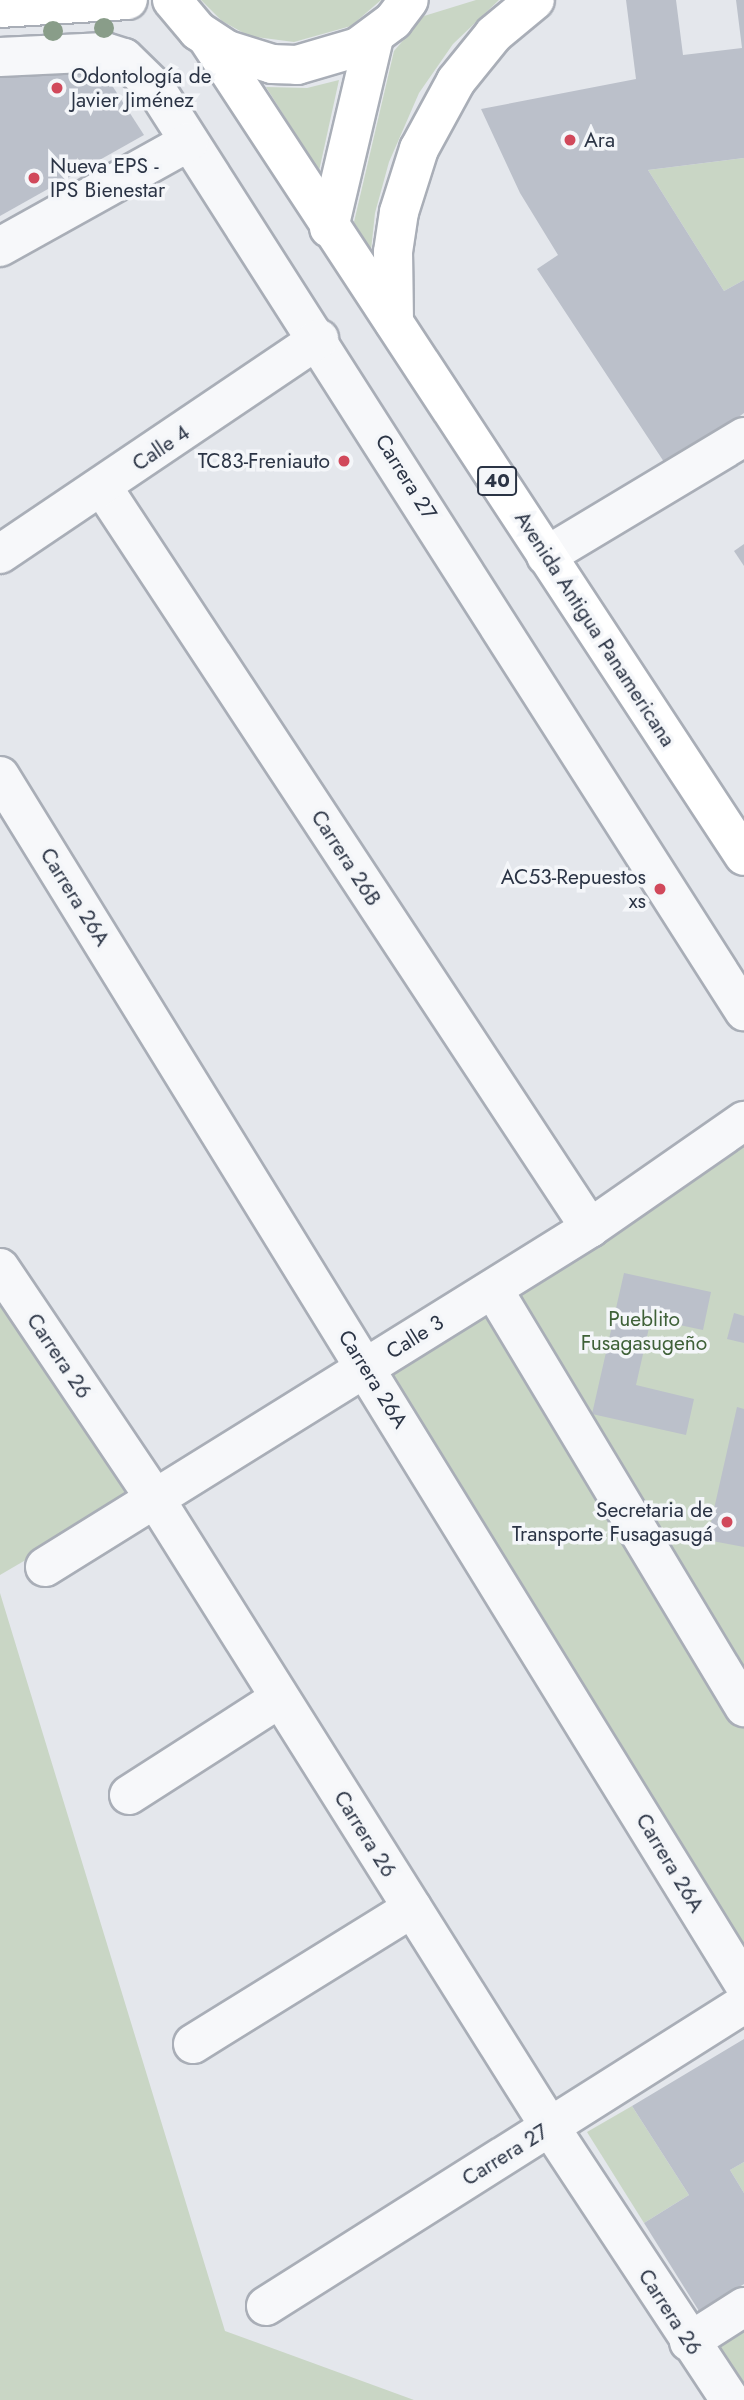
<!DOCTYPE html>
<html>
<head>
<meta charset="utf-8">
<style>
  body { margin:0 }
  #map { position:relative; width:744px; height:2400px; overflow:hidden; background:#e4e7ec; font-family:Jost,sans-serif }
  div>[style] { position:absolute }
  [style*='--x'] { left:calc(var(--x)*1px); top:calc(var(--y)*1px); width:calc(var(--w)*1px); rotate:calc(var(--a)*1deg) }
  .green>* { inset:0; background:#c9d6c5 }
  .building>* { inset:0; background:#bbc0ca }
  .roads { filter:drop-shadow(2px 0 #a9aeb7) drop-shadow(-2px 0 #a9aeb7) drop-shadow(0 2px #a9aeb7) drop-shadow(0 -2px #a9aeb7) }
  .minor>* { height:38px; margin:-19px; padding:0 19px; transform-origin:19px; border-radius:19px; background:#f7f8fa }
  .major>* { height:38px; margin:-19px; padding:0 19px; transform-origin:19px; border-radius:19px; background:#fff }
  .trees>* { width:20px; height:20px; margin:-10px; border-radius:50%; background:#899d89 }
  .dots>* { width:19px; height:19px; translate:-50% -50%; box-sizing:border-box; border:4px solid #f4f6f9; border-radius:50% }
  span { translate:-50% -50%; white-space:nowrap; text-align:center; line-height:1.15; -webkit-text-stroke:7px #f4f6f9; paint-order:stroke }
  .shield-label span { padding:2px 5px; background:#f4f6f9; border:2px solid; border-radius:5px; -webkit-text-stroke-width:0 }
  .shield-label { font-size:19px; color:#2b3445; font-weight:700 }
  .poi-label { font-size:21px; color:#2b3445 }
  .left { translate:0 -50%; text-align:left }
  .right { translate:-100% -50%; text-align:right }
  .street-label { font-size:21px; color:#2b3445 }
  .park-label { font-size:21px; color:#3f6138 }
</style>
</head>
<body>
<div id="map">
  <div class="green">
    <div style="clip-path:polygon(201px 0,381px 0,351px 26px,294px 42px,249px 36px,222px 21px)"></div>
    <div style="clip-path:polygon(476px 0,499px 0,453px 44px,419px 93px,389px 162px,375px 213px,371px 250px,354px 222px,394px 51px,424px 16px)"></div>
    <div style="clip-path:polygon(339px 80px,319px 171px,266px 87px,307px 88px)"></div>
    <div style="clip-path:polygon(744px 158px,744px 280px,724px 291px,648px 170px)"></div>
    <div style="clip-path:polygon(744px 1139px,744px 1956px,387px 1372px)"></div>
    <div style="clip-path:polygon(0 1295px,135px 1496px,0 1575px)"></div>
    <div style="clip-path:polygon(0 1593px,225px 2331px,414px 2400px,0 2400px)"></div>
    <div style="clip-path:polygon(632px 2106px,689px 2195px,644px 2223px,587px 2132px)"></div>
    <div style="clip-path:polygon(744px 2162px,744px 2193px,730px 2170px)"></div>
    <div style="clip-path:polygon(744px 2325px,744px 2394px,710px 2347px)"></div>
  </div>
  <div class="building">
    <div style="clip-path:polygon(626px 0,676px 0,683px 55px,742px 48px,736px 0,744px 0,744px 158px,648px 170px,724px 291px,744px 280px,744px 413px,668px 468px,537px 269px,558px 255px,520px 193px,481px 109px,636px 79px)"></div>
    <div style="clip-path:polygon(89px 65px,104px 73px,144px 135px,0 216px,0 72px)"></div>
    <div style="clip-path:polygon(744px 544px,744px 566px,734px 551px)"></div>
    <div style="clip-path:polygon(624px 1273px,711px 1292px,703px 1330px,651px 1319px,636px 1385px,694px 1399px,686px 1435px,592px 1414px)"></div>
    <div style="clip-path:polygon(734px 1313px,744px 1316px,744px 1343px,727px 1339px)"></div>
    <div style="clip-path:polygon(737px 1407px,744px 1409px,744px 1547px,707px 1540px)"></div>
    <div style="clip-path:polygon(744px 2039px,744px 2162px,730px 2170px,744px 2193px,744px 2284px,699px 2311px,644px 2223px,689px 2195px,632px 2106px)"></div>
  </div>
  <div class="roads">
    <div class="minor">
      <div style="--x:0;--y:57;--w:105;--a:-2.7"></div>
      <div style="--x:105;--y:52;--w:20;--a:18"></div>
      <div style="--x:124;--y:58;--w:45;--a:44.1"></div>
      <div style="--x:156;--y:89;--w:1094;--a:57.47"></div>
      <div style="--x:0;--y:247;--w:216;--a:-29.1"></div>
      <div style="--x:103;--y:488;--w:886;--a:56.65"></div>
      <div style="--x:0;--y:554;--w:385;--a:-34"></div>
      <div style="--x:546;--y:556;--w:231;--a:-31"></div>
      <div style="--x:0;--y:776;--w:1419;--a:58.37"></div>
      <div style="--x:0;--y:1268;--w:280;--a:56.1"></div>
      <div style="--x:156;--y:1500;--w:741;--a:57.86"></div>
      <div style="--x:550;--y:2127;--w:327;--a:56.6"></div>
      <div style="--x:493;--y:1289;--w:488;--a:59"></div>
      <div style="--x:45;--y:1567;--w:642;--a:-31.88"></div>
      <div style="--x:590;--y:1228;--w:188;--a:-34.8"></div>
      <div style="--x:129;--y:1795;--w:179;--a:-32.7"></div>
      <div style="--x:193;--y:2044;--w:258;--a:-31.8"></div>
      <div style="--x:266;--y:2306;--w:565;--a:-32.28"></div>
      <div style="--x:689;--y:2342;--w:65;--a:-32.5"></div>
    </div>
    <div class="major">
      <div style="--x:172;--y:0;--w:40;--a:50"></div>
      <div style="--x:198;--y:31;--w:35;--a:33"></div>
      <div style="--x:227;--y:50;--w:47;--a:17.3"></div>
      <div style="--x:272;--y:64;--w:25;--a:2"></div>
      <div style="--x:297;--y:65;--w:64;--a:-16.4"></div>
      <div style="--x:358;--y:47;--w:44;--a:-36.6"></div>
      <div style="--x:393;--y:21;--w:26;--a:-53"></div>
      <div style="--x:0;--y:8;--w:128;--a:-3.6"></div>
      <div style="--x:208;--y:39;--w:977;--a:56.73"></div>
      <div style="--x:329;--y:228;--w:195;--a:-76.7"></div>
      <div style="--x:394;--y:322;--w:70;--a:-90.8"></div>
      <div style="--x:393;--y:252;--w:40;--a:-81.5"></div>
      <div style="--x:399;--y:212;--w:66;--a:-72.4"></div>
      <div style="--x:419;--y:149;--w:77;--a:-61.4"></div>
      <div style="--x:456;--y:81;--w:60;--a:-51"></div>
      <div style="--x:494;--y:34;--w:53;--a:-39.7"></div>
    </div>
  </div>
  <div class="trees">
    <div style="left:104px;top:28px"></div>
    <div style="left:53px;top:31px"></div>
  </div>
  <div class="dots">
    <div style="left:57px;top:88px;background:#d1495b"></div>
    <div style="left:570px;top:140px;background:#d1495b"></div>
    <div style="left:34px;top:178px;background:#d1495b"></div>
    <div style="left:344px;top:461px;background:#d1495b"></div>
    <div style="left:660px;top:889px;background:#d1495b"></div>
    <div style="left:727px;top:1522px;background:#d1495b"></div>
  </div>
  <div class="shield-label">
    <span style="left:497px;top:481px">40</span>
  </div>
  <div class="poi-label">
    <span class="left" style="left:71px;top:88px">Odontología de<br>Javier Jiménez</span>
    <span class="left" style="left:584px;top:140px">Ara</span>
    <span class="left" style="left:50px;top:178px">Nueva EPS -<br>IPS Bienestar</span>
    <span class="right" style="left:330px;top:461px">TC83-Freniauto</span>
    <span class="right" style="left:646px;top:889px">AC53-Repuestos<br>xs</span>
    <span class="right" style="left:713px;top:1522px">Secretaria de<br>Transporte Fusagasugá</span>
  </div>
  <div class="street-label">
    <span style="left:161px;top:448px;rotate:-34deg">Calle 4</span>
    <span style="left:406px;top:477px;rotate:58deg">Carrera 27</span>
    <span style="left:595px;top:629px;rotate:57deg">Avenida Antigua Panamericana</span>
    <span style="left:346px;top:858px;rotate:57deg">Carrera 26B</span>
    <span style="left:75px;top:897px;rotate:58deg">Carrera 26A</span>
    <span style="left:415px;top:1337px;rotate:-32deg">Calle 3</span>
    <span style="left:59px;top:1356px;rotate:56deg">Carrera 26</span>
    <span style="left:373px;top:1379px;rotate:58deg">Carrera 26A</span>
    <span style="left:365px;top:1834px;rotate:58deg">Carrera 26</span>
    <span style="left:670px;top:1863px;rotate:59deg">Carrera 26A</span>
    <span style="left:505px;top:2155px;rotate:-32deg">Carrera 27</span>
    <span style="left:670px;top:2312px;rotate:57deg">Carrera 26</span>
  </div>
  <div class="park-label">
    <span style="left:644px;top:1331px">Pueblito<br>Fusagasugeño</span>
  </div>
</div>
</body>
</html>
